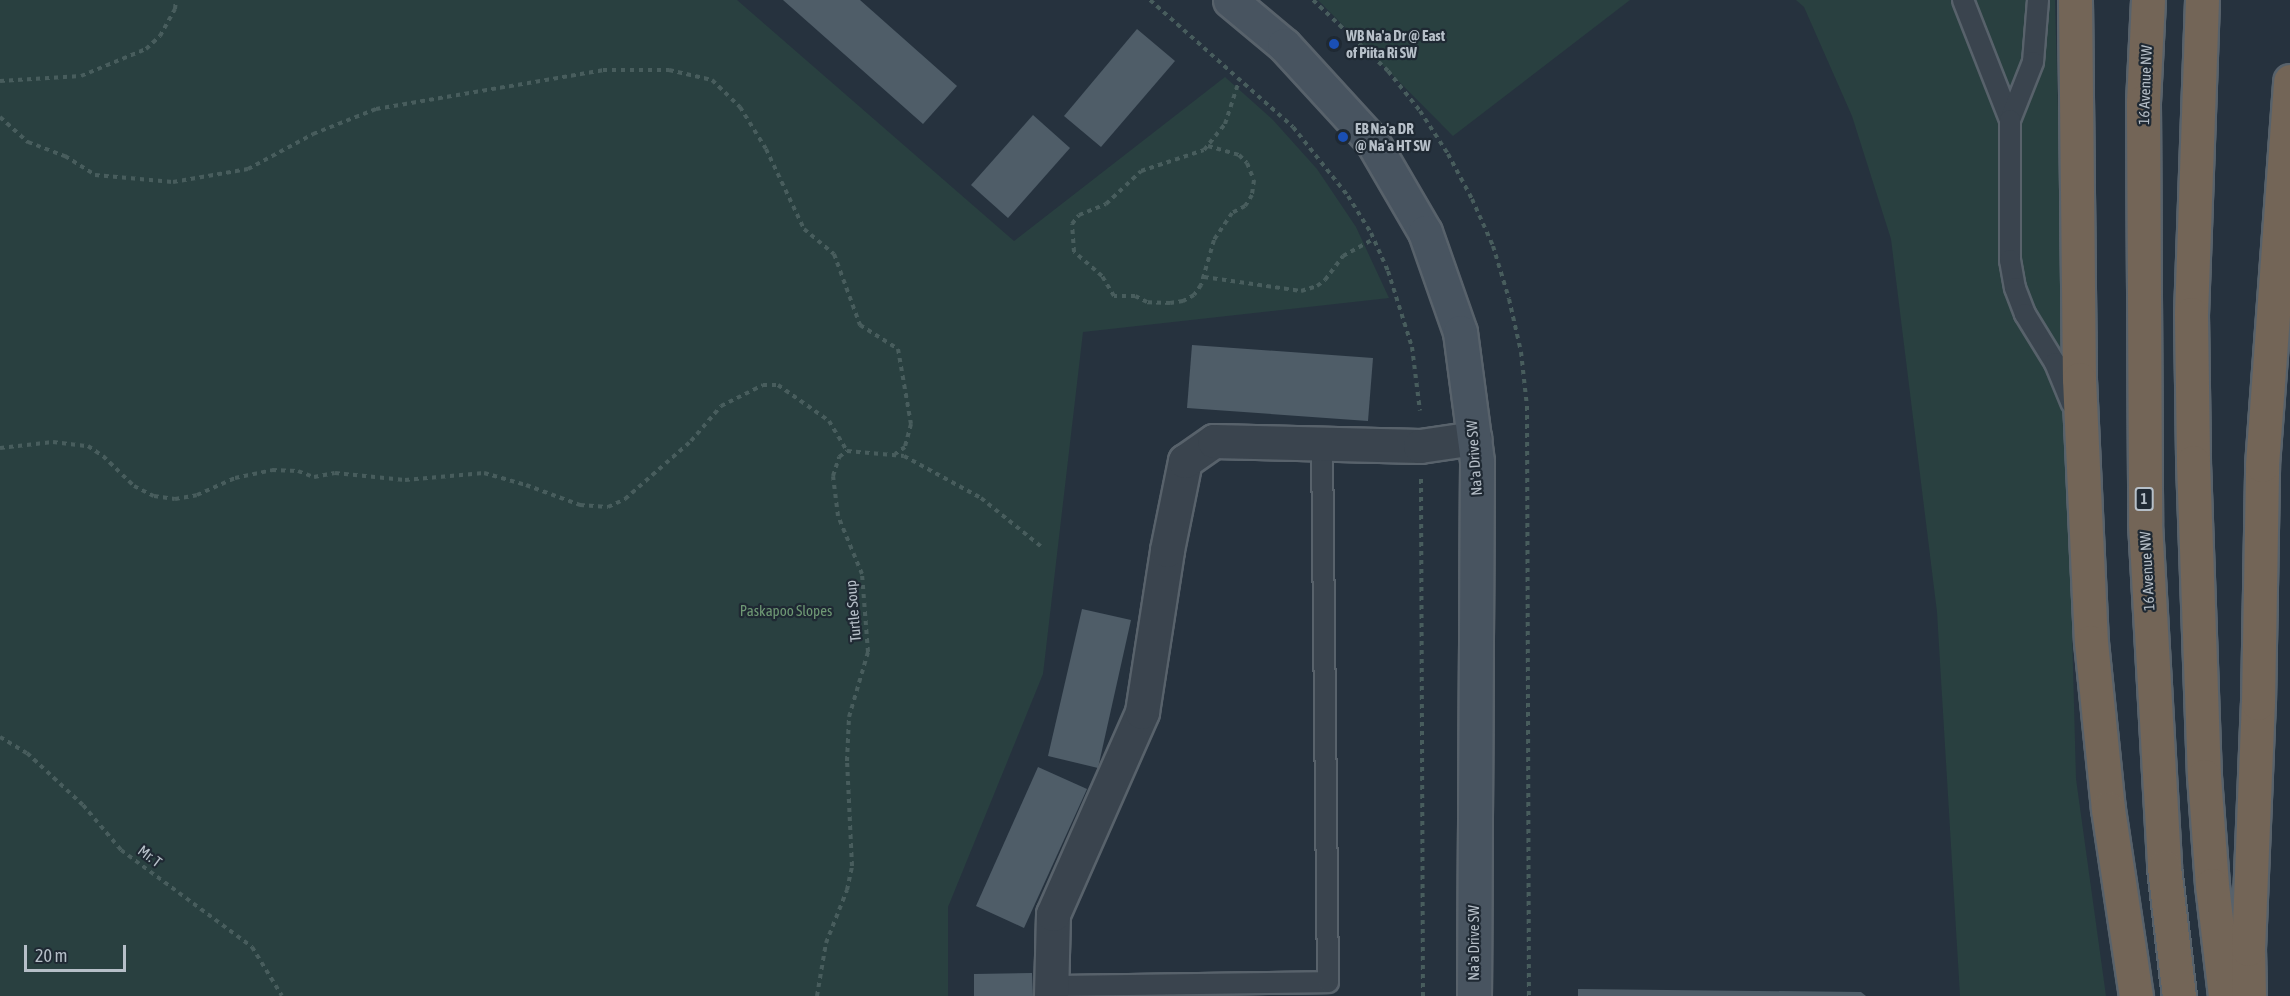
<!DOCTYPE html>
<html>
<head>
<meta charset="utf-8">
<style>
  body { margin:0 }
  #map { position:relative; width:2290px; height:996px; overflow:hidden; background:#26323e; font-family:"Asap Condensed",sans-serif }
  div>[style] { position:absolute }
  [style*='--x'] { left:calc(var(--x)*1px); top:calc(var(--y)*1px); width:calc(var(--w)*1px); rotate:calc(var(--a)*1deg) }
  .green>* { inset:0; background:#294040 }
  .building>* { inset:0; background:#4f5d68 }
  .path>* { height:4px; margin-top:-2px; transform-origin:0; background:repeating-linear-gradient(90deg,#485d5d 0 4.5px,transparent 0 9px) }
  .roads { filter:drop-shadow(2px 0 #58626b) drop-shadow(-2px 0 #58626b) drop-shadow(0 2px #58626b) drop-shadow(0 -2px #58626b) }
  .lane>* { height:20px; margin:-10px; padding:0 10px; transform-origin:10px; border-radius:10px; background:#3a444e }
  .street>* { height:33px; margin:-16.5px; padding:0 16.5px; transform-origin:16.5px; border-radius:16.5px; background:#3a444e }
  .secondary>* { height:33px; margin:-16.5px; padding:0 16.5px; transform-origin:16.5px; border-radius:16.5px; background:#485460 }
  .highway>* { height:33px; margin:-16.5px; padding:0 16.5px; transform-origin:16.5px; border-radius:16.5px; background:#736557 }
  .dots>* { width:16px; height:16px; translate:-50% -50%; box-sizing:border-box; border:3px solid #1f2933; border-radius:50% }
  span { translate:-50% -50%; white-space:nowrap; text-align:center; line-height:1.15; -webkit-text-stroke:4.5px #1f2933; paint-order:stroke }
  .shield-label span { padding:2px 4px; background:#1f2933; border:2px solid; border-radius:4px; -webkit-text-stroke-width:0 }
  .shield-label { font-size:14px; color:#b6bfc8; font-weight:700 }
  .poi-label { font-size:15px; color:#b6bfc8; font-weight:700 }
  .left { translate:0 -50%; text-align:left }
  .street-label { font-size:15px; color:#b6bfc8 }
  .park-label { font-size:15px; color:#6e9874 }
  .scale { position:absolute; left:24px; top:945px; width:102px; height:27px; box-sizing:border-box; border:3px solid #b6bfc8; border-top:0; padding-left:8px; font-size:18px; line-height:21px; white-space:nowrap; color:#b6bfc8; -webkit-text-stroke:4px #1f2933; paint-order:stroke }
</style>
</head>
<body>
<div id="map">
  <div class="green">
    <div style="clip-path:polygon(0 0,737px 0,1014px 241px,1225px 77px,1273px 120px,1317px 169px,1356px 227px,1389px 298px,1083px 332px,1043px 674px,948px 907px,948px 996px,0 996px)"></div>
    <div style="clip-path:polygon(1318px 0,1630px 0,1453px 136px)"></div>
    <div style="clip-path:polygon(1796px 0,2055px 0,2076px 779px,2106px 996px,1960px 996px,1937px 612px,1891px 239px,1852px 116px,1804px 7px)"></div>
  </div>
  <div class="building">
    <div style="clip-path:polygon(783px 0,860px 0,957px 86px,923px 124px)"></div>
    <div style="clip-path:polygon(1137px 29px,1175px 61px,1101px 147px,1064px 116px)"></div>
    <div style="clip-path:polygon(1033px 115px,1070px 148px,1008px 218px,971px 185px)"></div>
    <div style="clip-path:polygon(1192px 345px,1373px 358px,1368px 421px,1187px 408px)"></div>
    <div style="clip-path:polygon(1082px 609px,1131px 620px,1098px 768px,1048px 756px)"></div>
    <div style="clip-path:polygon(1038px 767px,1087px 789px,1024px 928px,976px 906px)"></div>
    <div style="clip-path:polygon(1032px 973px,1033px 996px,974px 996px,974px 974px)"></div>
    <div style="clip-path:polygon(1578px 989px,1861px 992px,1866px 996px,1578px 996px)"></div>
  </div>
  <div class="path">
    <div style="--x:1150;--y:0;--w:191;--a:41.6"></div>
    <div style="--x:1293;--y:127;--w:88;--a:51.4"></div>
    <div style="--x:1348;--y:196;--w:44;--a:58.1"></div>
    <div style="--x:1371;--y:233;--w:42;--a:65.9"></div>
    <div style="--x:1388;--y:271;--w:80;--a:72.5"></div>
    <div style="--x:1412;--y:347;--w:64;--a:82.9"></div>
    <div style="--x:1313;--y:0;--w:103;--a:43.4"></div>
    <div style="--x:1388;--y:71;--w:51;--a:51.3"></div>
    <div style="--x:1420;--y:111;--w:51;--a:56.9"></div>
    <div style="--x:1448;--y:154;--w:51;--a:61.9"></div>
    <div style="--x:1472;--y:199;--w:51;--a:65.9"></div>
    <div style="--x:1493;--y:246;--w:55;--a:73.2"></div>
    <div style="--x:1509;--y:299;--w:54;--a:77.2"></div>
    <div style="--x:1521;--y:352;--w:54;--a:83.7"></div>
    <div style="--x:1527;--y:406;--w:590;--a:89.81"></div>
    <div style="--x:0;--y:81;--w:81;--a:-3.5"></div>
    <div style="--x:81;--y:76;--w:70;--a:-22.6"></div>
    <div style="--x:146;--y:49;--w:19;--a:-43"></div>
    <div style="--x:160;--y:36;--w:31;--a:-61"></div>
    <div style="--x:175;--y:9;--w:9;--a:-84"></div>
    <div style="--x:0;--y:117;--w:38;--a:42"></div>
    <div style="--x:28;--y:142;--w:40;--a:21"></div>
    <div style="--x:65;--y:156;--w:36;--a:32"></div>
    <div style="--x:95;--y:175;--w:78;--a:5.1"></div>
    <div style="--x:173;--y:182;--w:76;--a:-9.8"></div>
    <div style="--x:248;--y:169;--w:74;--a:-28.3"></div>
    <div style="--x:313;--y:134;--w:68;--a:-21.6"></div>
    <div style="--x:376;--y:109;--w:230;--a:-9.7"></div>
    <div style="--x:603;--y:70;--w:66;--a:0"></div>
    <div style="--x:669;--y:70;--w:44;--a:13.1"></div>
    <div style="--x:712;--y:80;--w:39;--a:44"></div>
    <div style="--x:740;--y:107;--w:49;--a:58.2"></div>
    <div style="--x:766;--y:149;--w:89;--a:64.6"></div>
    <div style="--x:804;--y:229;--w:39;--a:40"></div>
    <div style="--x:834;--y:254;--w:76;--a:69.9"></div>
    <div style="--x:860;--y:325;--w:45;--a:32.3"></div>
    <div style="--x:898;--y:349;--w:76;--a:80.2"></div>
    <div style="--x:911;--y:424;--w:24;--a:105"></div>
    <div style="--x:905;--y:447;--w:12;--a:145"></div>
    <div style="--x:1208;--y:146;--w:32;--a:16"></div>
    <div style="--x:1239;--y:155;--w:11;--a:45"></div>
    <div style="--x:1247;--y:163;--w:18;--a:68"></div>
    <div style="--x:1254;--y:180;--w:15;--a:98"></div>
    <div style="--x:1252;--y:195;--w:13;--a:122"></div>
    <div style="--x:1245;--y:206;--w:15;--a:152"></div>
    <div style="--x:1232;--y:213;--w:32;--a:124"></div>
    <div style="--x:1214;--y:240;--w:47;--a:106.1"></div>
    <div style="--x:1201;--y:285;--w:12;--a:125"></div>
    <div style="--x:1194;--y:295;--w:13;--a:151"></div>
    <div style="--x:1183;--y:301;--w:13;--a:171"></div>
    <div style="--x:1170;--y:303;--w:23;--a:-178"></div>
    <div style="--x:1147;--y:302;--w:13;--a:-153"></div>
    <div style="--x:1135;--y:296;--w:21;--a:180"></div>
    <div style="--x:1114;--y:296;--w:23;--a:-121"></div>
    <div style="--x:1102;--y:276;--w:37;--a:-139"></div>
    <div style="--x:1074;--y:252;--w:28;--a:-94"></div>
    <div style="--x:1072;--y:224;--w:11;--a:-52"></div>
    <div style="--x:1079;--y:215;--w:29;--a:-22"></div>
    <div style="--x:1106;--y:204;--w:48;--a:-43.3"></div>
    <div style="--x:1141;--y:171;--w:66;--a:-18.4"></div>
    <div style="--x:1204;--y:150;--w:33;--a:-51"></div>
    <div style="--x:1225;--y:124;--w:45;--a:-72"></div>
    <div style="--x:1204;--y:277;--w:98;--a:8.2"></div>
    <div style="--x:1301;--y:291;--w:17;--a:-17"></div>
    <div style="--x:1317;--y:286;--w:10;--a:-37"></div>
    <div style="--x:1325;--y:280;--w:30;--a:-53"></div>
    <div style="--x:1343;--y:256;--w:35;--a:-29"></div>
    <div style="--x:0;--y:448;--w:53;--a:-6.5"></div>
    <div style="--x:53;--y:442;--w:35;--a:7"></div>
    <div style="--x:88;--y:446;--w:18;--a:34"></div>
    <div style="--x:103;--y:456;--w:43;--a:44.1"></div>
    <div style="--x:134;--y:486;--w:22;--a:27"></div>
    <div style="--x:154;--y:496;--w:21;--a:8"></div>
    <div style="--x:175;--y:499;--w:22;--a:-10"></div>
    <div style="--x:197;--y:495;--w:42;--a:-24.1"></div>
    <div style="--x:235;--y:478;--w:38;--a:-12"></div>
    <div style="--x:272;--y:470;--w:26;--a:2"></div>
    <div style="--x:298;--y:471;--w:17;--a:21"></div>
    <div style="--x:314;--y:477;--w:21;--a:-11"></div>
    <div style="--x:335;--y:473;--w:70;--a:5.7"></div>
    <div style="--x:405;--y:480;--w:79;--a:-5.1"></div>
    <div style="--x:484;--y:473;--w:44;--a:15.9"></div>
    <div style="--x:526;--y:485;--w:58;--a:20.3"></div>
    <div style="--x:580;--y:505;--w:28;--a:4"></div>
    <div style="--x:608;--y:507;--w:19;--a:-25"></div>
    <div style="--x:625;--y:499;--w:88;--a:-41.3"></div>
    <div style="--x:691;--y:441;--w:46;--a:-49.4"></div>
    <div style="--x:721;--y:406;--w:47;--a:-26.6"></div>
    <div style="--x:763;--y:385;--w:15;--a:0"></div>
    <div style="--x:778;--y:385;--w:62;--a:35.2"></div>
    <div style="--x:829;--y:421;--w:35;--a:59"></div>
    <div style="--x:1421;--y:479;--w:517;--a:89.78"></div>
    <div style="--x:0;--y:737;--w:31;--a:31"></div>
    <div style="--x:27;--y:753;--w:76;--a:42.9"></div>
    <div style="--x:83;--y:805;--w:59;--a:49.8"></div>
    <div style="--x:121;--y:850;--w:163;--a:36.5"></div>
    <div style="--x:252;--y:947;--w:57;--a:58.5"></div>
    <div style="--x:817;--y:996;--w:54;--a:-80.4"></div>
    <div style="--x:826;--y:943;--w:57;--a:-68.4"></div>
    <div style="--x:847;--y:890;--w:25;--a:-78"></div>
    <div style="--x:852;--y:866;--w:105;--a:-92.7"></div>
    <div style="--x:847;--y:761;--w:44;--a:-87.4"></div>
    <div style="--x:849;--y:717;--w:68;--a:-73.7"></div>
    <div style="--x:868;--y:652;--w:78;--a:-94.4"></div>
    <div style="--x:862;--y:574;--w:63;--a:-112.5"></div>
    <div style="--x:838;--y:516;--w:40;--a:-97.1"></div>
    <div style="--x:833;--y:476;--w:20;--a:-72"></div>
    <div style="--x:839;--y:457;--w:10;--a:-37"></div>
    <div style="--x:847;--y:451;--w:57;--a:5"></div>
    <div style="--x:904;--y:456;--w:88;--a:28.6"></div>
    <div style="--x:981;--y:498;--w:80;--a:38.9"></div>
  </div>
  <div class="roads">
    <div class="lane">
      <div style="--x:1963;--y:0;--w:129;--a:68.6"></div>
      <div style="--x:2038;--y:0;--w:62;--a:94.6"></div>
      <div style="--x:2033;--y:62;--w:62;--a:111.6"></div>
      <div style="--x:2010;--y:120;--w:140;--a:90"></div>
      <div style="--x:2010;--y:260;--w:28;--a:80"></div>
      <div style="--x:2015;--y:288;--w:28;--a:69"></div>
      <div style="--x:2025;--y:314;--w:57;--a:58.5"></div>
      <div style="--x:2055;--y:363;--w:44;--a:67.5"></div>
      <div style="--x:1051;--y:986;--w:277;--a:-0.8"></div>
      <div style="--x:1328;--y:982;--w:538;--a:-90.64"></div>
    </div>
    <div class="street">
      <div style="--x:1051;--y:996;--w:82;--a:-88.6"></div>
      <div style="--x:1053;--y:914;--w:221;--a:-66.2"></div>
      <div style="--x:1142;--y:712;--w:164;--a:-81.2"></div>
      <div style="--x:1167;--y:550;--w:91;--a:-78.6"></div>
      <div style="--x:1185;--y:461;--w:35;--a:-35"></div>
      <div style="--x:1214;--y:441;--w:206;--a:1.4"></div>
      <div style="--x:1420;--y:446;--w:55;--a:-8.4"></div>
    </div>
    <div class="secondary">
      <div style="--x:1230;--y:0;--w:70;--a:39.8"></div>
      <div style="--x:1284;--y:45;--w:130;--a:47.5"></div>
      <div style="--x:1372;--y:141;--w:105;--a:59.8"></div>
      <div style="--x:1425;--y:232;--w:106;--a:70.7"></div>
      <div style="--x:1460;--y:332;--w:131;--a:82.5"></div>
      <div style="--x:1477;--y:462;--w:534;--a:90.32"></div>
    </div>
    <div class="highway">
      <div style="--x:2075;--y:0;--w:379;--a:89.4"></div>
      <div style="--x:2079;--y:379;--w:263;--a:87.4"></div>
      <div style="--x:2091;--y:642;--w:168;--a:84.2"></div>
      <div style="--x:2108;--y:809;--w:189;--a:81.5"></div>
      <div style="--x:2148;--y:0;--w:102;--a:92.8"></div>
      <div style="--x:2143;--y:102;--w:421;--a:89.7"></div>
      <div style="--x:2145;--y:523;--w:345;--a:86.8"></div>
      <div style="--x:2164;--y:867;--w:130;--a:83.4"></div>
      <div style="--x:2202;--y:0;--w:314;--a:92"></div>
      <div style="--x:2191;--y:314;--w:148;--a:89.2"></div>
      <div style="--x:2193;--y:462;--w:314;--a:88"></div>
      <div style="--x:2204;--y:776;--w:109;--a:85.8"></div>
      <div style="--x:2212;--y:885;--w:112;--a:83.3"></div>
      <div style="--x:2249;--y:996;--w:47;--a:-91.2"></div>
      <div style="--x:2248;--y:949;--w:246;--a:-87.7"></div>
      <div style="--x:2258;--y:703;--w:238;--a:-89"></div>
      <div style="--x:2262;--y:465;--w:385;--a:-85.8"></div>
    </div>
  </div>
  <div class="dots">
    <div style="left:1334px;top:44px;background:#1a4fb4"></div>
    <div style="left:1343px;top:137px;background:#1a4fb4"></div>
  </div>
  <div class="shield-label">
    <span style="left:2144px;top:499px">1</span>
  </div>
  <div class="poi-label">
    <span class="left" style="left:1346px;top:44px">WB Na'a Dr @ East<br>of Piita Ri SW</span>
    <span class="left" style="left:1355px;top:137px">EB Na'a DR<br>@ Na'a HT SW</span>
  </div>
  <div class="street-label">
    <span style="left:2145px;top:85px;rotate:-88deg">16 Avenue NW</span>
    <span style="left:1474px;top:458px;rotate:-94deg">Na'a Drive SW</span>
    <span style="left:2147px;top:571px;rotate:-93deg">16 Avenue NW</span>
    <span style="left:853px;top:611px;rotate:-95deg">Turtle Soup</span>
    <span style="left:150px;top:856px;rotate:37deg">Mr. T</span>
    <span style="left:1474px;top:943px;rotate:-90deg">Na'a Drive SW</span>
  </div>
  <div class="park-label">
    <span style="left:786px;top:611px">Paskapoo Slopes</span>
  </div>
  <div class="scale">20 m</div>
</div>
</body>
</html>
